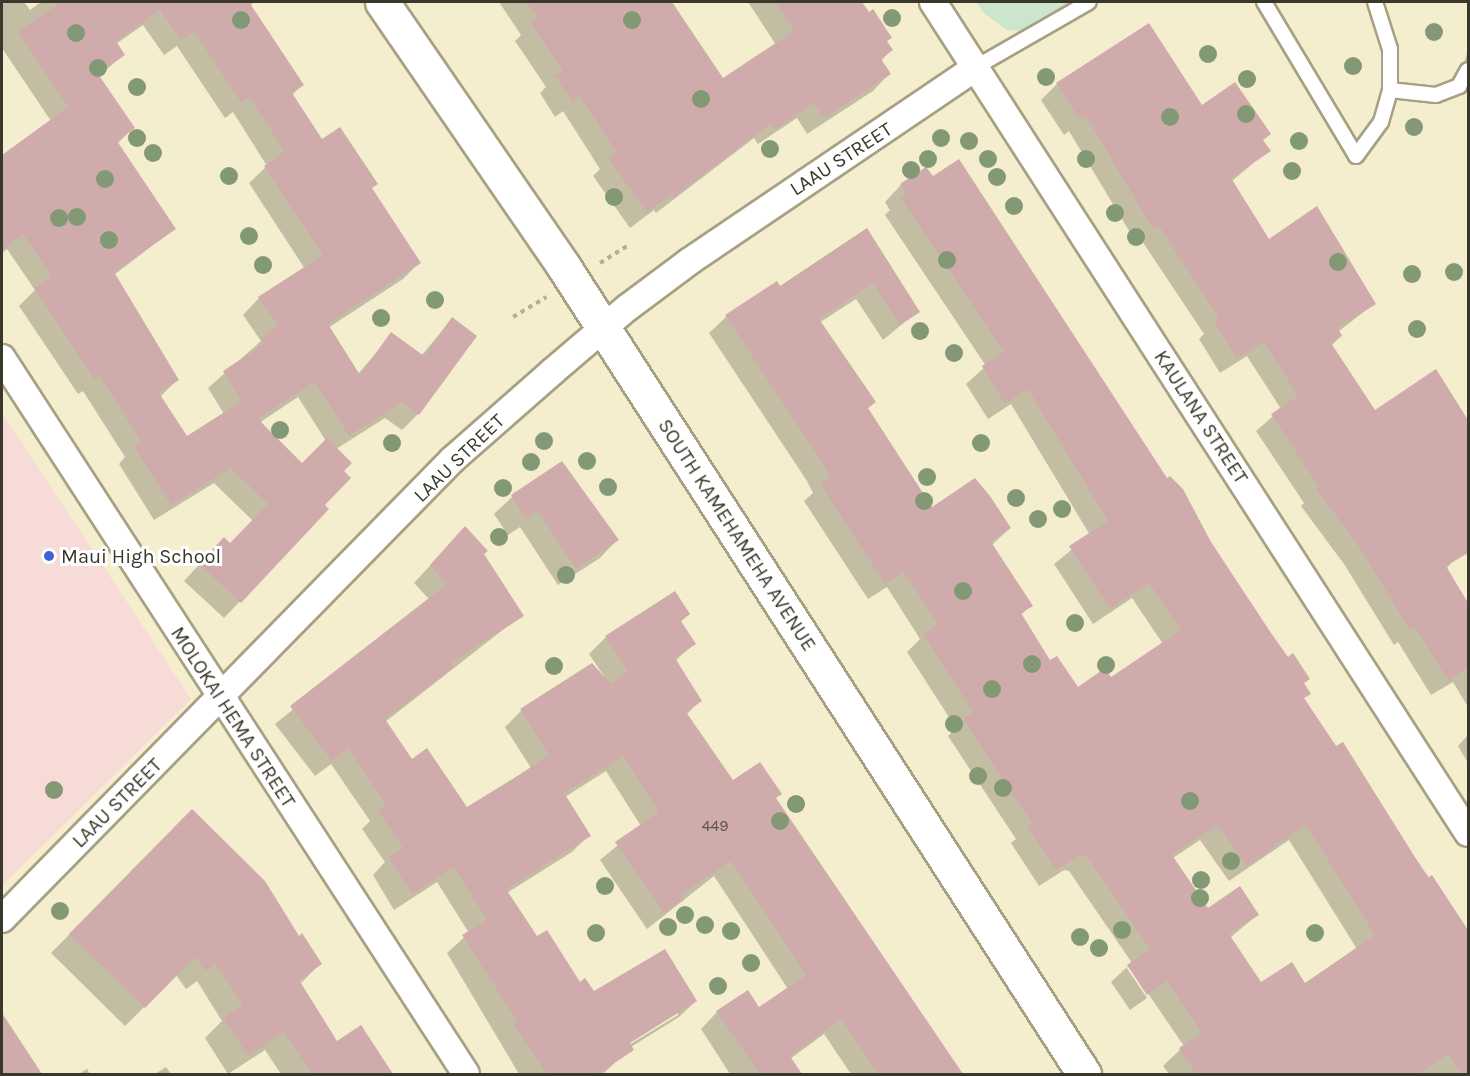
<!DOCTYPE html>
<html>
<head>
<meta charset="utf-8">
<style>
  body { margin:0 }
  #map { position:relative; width:1470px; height:1076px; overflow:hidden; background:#f4edce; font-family:Karla,sans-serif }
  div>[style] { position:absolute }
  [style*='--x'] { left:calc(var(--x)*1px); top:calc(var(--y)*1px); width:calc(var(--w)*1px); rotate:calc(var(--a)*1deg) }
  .education>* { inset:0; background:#f6dbd6 }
  .green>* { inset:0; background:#cbe6cc }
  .shadow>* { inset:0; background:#0003 }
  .building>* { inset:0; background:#cfacab }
  .path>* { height:4px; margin-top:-2px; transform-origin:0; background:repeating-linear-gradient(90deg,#b5af97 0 4.5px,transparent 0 9px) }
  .roads { filter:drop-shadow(2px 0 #a7a083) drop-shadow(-2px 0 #a7a083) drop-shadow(0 2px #a7a083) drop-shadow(0 -2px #a7a083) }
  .service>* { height:14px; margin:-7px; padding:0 7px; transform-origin:7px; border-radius:7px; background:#fff }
  .minor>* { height:26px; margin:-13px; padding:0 13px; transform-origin:13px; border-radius:13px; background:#fff }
  .tertiary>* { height:33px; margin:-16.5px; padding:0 16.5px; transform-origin:16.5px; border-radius:16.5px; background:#fff }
  .trees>* { width:18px; height:18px; margin:-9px; border-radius:50%; background:#839975 }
  .dots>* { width:16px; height:16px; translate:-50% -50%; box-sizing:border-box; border:3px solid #fff; border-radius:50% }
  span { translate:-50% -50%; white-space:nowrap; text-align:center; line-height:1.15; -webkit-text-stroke:6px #fff; paint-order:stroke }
  .number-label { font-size:16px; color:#5f544b }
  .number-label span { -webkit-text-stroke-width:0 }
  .street-label { font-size:20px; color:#3a372b }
  .poi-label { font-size:20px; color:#3a372b }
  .left { translate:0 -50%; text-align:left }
  .frame { position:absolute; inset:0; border:3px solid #3a372b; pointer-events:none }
</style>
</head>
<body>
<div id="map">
  <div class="education">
    <div style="clip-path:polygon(2px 413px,191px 699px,2px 886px)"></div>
  </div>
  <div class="green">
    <div style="clip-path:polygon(976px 2px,1071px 2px,1027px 32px,1007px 30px,985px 14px)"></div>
  </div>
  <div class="shadow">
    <div style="clip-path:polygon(evenodd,2px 2px,24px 2px,30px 10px,41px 2px,254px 2px,250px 6px,302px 85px,292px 95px,322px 141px,371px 189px,419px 263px,403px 279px,328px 328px,358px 374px,392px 334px,421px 356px,452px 319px,418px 414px,402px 430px,385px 418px,336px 449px,342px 471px,323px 505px,327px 509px,224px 618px,184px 581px,208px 555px,230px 545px,253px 521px,214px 483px,154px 520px,119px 464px,125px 457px,83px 391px,78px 394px,19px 306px,35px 290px,7px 249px,2px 253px,2px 157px,51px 121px,2px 48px,2px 2px,143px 25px,164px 55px,177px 46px,225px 118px,233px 112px,267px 166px,249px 183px,305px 269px,259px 298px,243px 315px,261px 341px,208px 388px,224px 414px,186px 438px,160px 397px,177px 380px,114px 275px,174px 229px,117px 144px,133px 128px,98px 77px,123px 55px,116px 44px,143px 25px,2px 2px,298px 397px,326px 441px,302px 465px,259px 423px,298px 397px)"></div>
    <div style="clip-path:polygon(499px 2px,670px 2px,723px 80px,776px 45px,748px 2px,859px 2px,891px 50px,881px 61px,889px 74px,873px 91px,807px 134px,797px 118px,758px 144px,754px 138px,656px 213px,654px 210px,630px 228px,593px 176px,600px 169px,563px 111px,555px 117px,540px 93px,546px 87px,515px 41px,521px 35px)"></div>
    <div style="clip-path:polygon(1468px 50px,1468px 93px,1459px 79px)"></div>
    <div style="clip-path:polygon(1057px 84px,1201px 107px,1262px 141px,1269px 150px,1232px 181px,1268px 241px,1375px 303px,1338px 332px,1341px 336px,1331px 346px,1375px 412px,1436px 371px,1468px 421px,1468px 524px,1442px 541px,1454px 560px,1446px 569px,1468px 606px,1468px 707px,1453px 682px,1431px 695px,1398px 642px,1394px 645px,1344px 564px,1301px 506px,1304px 503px,1256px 431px,1281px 409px,1247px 356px,1220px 373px,1199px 339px,1204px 334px,1142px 241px,1137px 244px,1069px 131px,1064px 135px,1041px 100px)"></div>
    <div style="clip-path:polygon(evenodd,901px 185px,1210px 543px,1309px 693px,1303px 699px,1468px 933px,1465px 945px,1468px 951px,1468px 1074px,1169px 1074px,1163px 1066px,1184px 1046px,1130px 967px,1126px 967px,1147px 998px,1130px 1010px,1111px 982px,1128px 966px,1132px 963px,1069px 871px,1064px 870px,1039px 886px,1011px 843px,1016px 839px,948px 736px,956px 728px,907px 652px,920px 639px,887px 587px,868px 599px,804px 501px,813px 493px,807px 481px,709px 333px,726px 317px,777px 283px,780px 288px,866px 231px,918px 311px,883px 340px,856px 299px,819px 323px,874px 402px,867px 409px,932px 509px,1010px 528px,992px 545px,1031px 605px,1020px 616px,1050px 662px,1077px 689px,1111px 679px,1163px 644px,1132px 598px,1093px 624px,1054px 564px,1090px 535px,1011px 404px,988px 419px,966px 384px,986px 366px,885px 215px,890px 210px,885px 202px,901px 185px,1200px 840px,1229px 881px,1289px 840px,1357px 949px,1305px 985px,1261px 985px,1230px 938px,1257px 915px,1207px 910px,1173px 858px,1200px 840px)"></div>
    <div style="clip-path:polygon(562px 463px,617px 540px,600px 558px,558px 585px,520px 527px,508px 535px,494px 514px,512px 497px)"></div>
    <div style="clip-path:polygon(evenodd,449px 545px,483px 554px,522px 615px,385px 722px,411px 761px,467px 810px,531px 768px,505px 727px,521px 711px,604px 676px,589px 654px,606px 637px,688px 614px,680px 622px,694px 644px,675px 661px,700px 701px,686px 715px,733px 782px,780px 794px,775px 799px,961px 1074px,851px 1074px,824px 1034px,790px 1059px,797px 1069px,791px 1074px,730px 1074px,701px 1029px,717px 1012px,759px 1009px,788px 989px,714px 876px,647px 929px,600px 860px,641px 826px,606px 771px,565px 797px,589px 835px,572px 852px,507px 893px,536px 938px,579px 984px,593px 993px,696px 1001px,679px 1017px,631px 1047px,603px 1074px,519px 1074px,447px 953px,469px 933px,437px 882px,394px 910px,373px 875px,385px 862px,362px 829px,370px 821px,331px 764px,315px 776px,275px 724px,429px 599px,414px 583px,449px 545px,678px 1011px,678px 1015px,624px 1048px,622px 1046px,678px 1011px)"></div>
    <div style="clip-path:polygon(1468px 735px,1468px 763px,1458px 746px)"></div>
    <div style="clip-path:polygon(192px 811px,320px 964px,300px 984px,337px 1043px,360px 1027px,391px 1074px,281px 1074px,265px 1050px,228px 1074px,205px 1038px,222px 1021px,197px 981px,186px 989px,176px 975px,125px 1026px,51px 953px)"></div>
    <div style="clip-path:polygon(3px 1018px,40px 1074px,2px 1074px)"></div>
    <div style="clip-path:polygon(166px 1067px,171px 1074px,155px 1074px)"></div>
    <div style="clip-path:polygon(87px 1069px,90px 1074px,79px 1074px)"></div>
  </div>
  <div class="building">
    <div style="clip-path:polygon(evenodd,61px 2px,249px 2px,304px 85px,292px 93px,322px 139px,340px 127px,378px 184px,372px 188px,421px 263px,328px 324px,360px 375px,391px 332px,424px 356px,452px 317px,477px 336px,419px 415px,402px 402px,349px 436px,315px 382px,258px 419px,302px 463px,327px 438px,352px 463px,344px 471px,351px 478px,325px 505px,329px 509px,241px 603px,199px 564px,224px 537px,230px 543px,268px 504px,231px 468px,171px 505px,134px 446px,141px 441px,100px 376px,94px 379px,34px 288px,52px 276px,23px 234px,2px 250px,2px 155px,68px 107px,18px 32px,61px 2px,160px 10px,181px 40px,194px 31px,241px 102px,249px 97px,276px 138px,284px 152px,264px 166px,323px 255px,258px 297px,278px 326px,260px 339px,264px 344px,223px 371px,242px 401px,187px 436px,159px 393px,179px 380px,114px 272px,176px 229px,117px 141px,135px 128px,98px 74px,125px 55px,116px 41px,160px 10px)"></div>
    <div style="clip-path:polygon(526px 2px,672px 2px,723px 78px,794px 31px,775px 2px,862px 2px,869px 12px,873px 9px,892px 38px,887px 41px,893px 50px,881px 59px,891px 74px,824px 118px,814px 103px,775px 129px,771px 123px,674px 197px,671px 195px,647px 212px,608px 158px,616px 152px,580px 96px,572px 101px,555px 76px,563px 71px,531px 23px,538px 18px)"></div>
    <div style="clip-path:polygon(1149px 23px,1202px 105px,1235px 82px,1271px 134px,1263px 140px,1271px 151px,1231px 178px,1269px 239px,1317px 206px,1376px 304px,1338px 328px,1342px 336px,1331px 343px,1375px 410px,1436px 369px,1468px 420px,1468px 553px,1446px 566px,1468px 603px,1468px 668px,1448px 680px,1415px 627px,1410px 630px,1360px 548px,1316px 489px,1319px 487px,1271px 414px,1298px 396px,1264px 342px,1237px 358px,1214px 322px,1219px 318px,1159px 226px,1153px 229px,1086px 116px,1080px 120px,1056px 83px)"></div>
    <div style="clip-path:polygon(evenodd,959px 159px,1167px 478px,1170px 476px,1183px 489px,1211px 542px,1271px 633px,1288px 657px,1293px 653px,1310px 679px,1304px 683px,1311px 694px,1304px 698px,1336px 746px,1343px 742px,1428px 878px,1432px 875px,1468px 930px,1468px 1074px,1462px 1074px,1448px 1054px,1419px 1074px,1196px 1074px,1179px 1048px,1202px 1033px,1167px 981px,1147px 995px,1127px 965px,1150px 949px,1086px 855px,1083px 858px,1081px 854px,1056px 870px,1027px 826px,1032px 823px,963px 719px,973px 712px,923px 634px,938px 624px,904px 572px,885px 584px,820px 484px,830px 478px,823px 464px,725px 315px,777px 281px,780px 286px,867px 228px,920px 312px,900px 325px,873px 283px,819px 319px,876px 402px,868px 408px,932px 507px,975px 478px,990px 496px,1011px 528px,991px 542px,1033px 606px,1021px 613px,1050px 660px,1057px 656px,1078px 687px,1105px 668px,1111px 677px,1181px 630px,1149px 583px,1110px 609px,1069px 546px,1108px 521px,1028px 389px,1005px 404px,982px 366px,1004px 352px,901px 198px,906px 194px,900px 184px,926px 167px,933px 176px,959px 159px,1218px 825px,1246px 866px,1306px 825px,1375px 935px,1305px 983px,1292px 962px,1261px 982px,1229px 934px,1259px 915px,1240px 886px,1208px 908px,1172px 855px,1218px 825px)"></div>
    <div style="clip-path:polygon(562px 461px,619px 540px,576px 569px,538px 511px,526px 519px,511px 495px)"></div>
    <div style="clip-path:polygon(465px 526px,488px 551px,484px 554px,524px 616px,451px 663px,454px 667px,385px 719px,412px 759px,427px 748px,467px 807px,522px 773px,549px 755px,520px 709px,592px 663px,611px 684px,628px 671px,605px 636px,675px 591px,690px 614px,681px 621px,696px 644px,675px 658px,702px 701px,686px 712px,733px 780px,760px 762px,782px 794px,776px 798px,963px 1074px,878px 1074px,841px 1019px,790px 1056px,802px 1074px,760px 1074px,716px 1011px,748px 990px,759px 1007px,806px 975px,731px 861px,681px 895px,684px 900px,664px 913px,615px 842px,659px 812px,623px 756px,564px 793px,591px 836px,506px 889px,537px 936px,547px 930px,580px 982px,585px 978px,594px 991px,665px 949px,697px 1001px,630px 1043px,634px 1050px,598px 1074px,547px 1074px,513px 1024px,517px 1021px,462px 935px,487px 920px,454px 867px,412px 894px,388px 857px,403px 848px,378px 811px,386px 805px,348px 748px,332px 761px,290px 706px,447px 584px,430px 565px)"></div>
    <div style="clip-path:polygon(192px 809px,265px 881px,299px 936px,302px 933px,322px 964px,299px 980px,337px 1041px,361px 1025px,393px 1074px,312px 1074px,284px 1032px,248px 1056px,223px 1018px,243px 1005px,216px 964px,205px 971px,195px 957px,145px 1008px,69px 934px)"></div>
    <div style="clip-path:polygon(2px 1013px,42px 1074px,2px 1074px)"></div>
  </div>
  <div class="path">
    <div style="--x:600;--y:263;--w:32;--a:-32"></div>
    <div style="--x:513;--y:317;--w:39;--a:-31"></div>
  </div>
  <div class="roads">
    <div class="service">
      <div style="--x:1264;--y:2;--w:179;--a:59.1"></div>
      <div style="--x:1356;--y:156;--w:42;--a:-53.7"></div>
      <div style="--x:1381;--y:122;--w:33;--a:-74"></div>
      <div style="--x:1390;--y:90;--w:41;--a:-90"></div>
      <div style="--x:1390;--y:49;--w:49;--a:-107.7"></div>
      <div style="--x:976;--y:67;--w:130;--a:-29.9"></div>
      <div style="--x:1390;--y:90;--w:46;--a:6.2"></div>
      <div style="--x:1436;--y:95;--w:25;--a:-21"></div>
      <div style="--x:1459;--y:86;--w:18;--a:-61"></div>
    </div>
    <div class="minor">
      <div style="--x:933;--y:2;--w:988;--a:57.23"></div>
      <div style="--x:2;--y:358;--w:853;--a:57.05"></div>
      <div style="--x:2;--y:919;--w:643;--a:-45.57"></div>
      <div style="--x:452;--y:460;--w:133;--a:-41.3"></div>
      <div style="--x:552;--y:372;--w:99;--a:-40.5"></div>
      <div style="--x:627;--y:308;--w:79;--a:-36.7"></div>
      <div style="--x:690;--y:261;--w:346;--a:-34.1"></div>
    </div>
    <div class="tertiary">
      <div style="--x:382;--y:2;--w:321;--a:55.5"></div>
      <div style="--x:564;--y:267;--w:960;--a:57.2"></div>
    </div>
  </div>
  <div class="trees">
    <div style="left:892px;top:18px"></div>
    <div style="left:241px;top:20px"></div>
    <div style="left:632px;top:20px"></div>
    <div style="left:1434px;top:32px"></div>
    <div style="left:76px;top:33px"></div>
    <div style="left:1208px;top:54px"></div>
    <div style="left:1353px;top:66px"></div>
    <div style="left:98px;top:68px"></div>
    <div style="left:1046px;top:77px"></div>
    <div style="left:1247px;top:79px"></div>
    <div style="left:137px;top:87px"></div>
    <div style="left:701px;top:99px"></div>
    <div style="left:1246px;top:114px"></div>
    <div style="left:1170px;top:117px"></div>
    <div style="left:1414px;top:127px"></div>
    <div style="left:137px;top:138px"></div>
    <div style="left:941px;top:138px"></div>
    <div style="left:969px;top:141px"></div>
    <div style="left:1299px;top:141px"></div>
    <div style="left:770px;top:149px"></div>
    <div style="left:153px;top:153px"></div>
    <div style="left:928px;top:159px"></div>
    <div style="left:988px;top:159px"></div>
    <div style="left:1086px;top:159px"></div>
    <div style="left:911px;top:170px"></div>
    <div style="left:1292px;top:171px"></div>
    <div style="left:229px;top:176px"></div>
    <div style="left:997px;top:177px"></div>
    <div style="left:105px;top:179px"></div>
    <div style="left:614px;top:197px"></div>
    <div style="left:1014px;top:206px"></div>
    <div style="left:1115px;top:213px"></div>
    <div style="left:77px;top:217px"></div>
    <div style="left:59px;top:218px"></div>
    <div style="left:249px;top:236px"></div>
    <div style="left:1136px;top:237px"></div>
    <div style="left:109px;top:240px"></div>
    <div style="left:947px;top:260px"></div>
    <div style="left:1338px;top:262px"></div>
    <div style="left:263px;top:265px"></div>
    <div style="left:1454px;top:272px"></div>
    <div style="left:1412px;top:274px"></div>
    <div style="left:435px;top:300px"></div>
    <div style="left:381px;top:318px"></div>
    <div style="left:1417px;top:329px"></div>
    <div style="left:920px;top:331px"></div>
    <div style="left:954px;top:353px"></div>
    <div style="left:280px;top:430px"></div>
    <div style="left:544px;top:441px"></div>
    <div style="left:392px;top:443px"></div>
    <div style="left:981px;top:443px"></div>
    <div style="left:587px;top:461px"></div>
    <div style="left:531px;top:462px"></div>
    <div style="left:927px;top:477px"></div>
    <div style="left:608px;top:487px"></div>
    <div style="left:503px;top:488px"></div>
    <div style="left:1016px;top:498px"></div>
    <div style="left:924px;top:501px"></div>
    <div style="left:1062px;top:509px"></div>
    <div style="left:1038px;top:519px"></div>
    <div style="left:499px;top:537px"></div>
    <div style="left:566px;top:575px"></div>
    <div style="left:963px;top:591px"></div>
    <div style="left:1075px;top:623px"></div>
    <div style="left:1032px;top:664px"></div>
    <div style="left:1106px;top:665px"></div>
    <div style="left:554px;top:666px"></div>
    <div style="left:992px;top:689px"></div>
    <div style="left:954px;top:724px"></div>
    <div style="left:978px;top:776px"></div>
    <div style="left:1003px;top:788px"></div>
    <div style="left:54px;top:790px"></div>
    <div style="left:1190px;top:801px"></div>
    <div style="left:796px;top:804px"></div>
    <div style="left:780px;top:821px"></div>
    <div style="left:1231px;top:861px"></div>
    <div style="left:1201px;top:880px"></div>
    <div style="left:605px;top:886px"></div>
    <div style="left:1200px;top:898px"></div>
    <div style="left:60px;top:911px"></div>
    <div style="left:685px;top:915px"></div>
    <div style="left:705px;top:925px"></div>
    <div style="left:668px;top:927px"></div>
    <div style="left:1122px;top:930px"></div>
    <div style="left:731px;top:931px"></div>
    <div style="left:596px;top:933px"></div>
    <div style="left:1315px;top:933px"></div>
    <div style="left:1080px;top:937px"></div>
    <div style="left:1099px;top:948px"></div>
    <div style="left:751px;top:963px"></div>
    <div style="left:718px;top:986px"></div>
  </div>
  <div class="dots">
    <div style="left:49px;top:556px;background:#3f63d5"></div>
  </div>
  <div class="number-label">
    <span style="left:715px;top:826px">449</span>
  </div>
  <div class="street-label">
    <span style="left:841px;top:159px;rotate:-33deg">LAAU STREET</span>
    <span style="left:1201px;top:417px;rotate:57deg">KAULANA STREET</span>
    <span style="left:459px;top:458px;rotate:-44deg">LAAU STREET</span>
    <span style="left:737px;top:535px;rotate:57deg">SOUTH KAMEHAMEHA AVENUE</span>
    <span style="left:233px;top:717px;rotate:57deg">MOLOKAI HEMA STREET</span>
    <span style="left:117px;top:803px;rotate:-45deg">LAAU STREET</span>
  </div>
  <div class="poi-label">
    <span class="left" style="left:61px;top:556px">Maui High School</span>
  </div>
  <div class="frame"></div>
</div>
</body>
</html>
